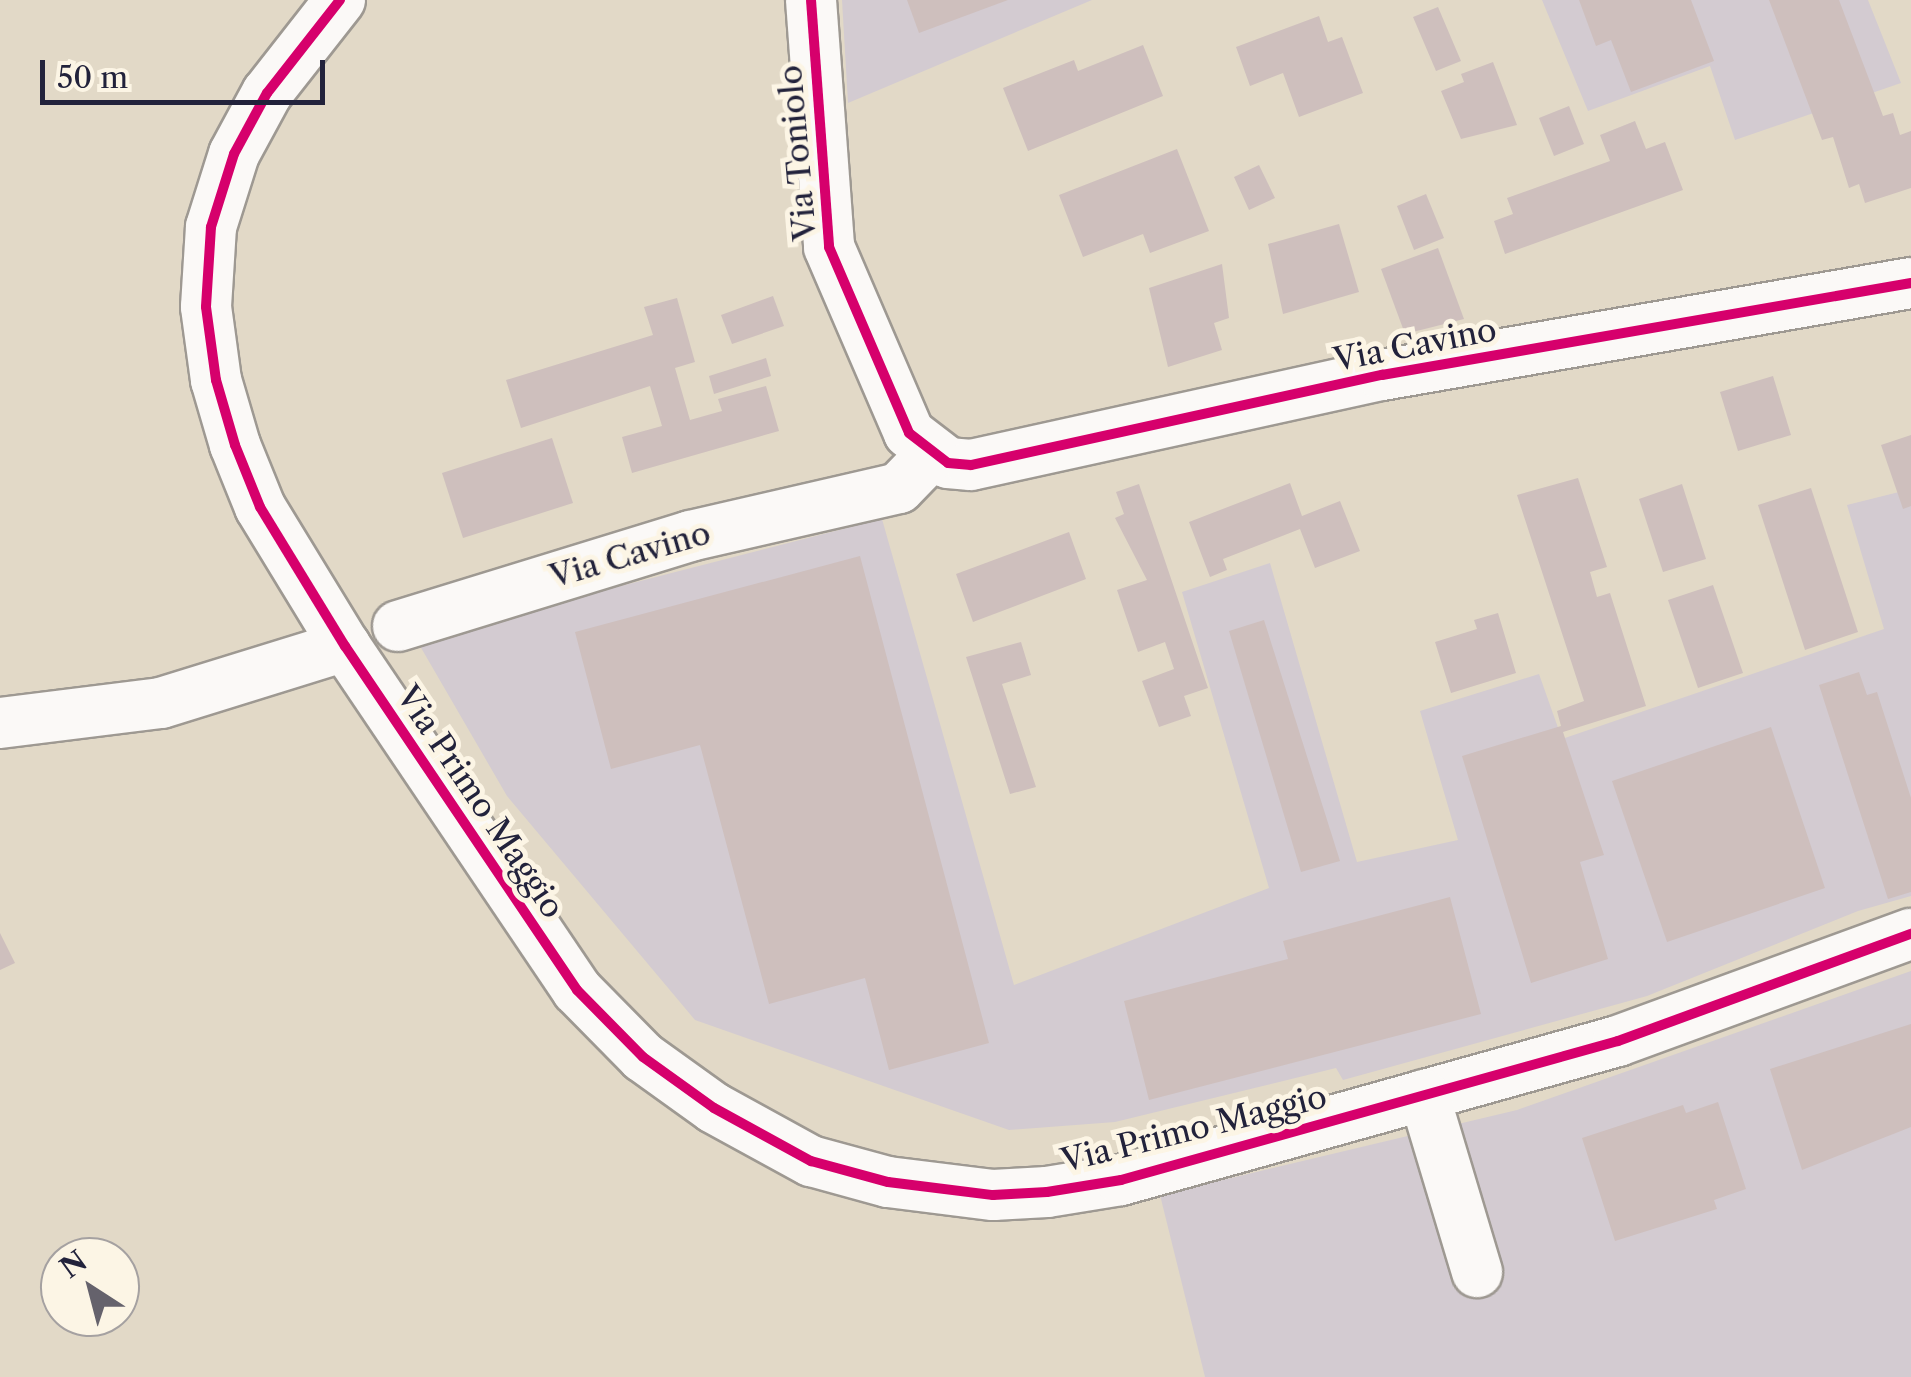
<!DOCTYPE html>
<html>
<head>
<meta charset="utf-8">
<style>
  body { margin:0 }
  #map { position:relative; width:1911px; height:1377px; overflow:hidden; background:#e2d9c7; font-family:"Libre Caslon Text",serif }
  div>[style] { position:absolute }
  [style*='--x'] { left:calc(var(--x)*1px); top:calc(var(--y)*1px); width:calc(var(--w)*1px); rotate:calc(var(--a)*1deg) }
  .industrial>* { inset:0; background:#d3cbd1 }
  .building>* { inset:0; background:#cebfbd }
  .roads { filter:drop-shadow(2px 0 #9e9992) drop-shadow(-2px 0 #9e9992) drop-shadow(0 2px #9e9992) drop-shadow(0 -2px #9e9992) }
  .minor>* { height:50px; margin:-25px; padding:0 25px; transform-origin:25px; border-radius:25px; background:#fbf9f7 }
  .cycleway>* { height:10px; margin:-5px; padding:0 5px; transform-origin:5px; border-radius:5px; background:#d6006c }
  span { translate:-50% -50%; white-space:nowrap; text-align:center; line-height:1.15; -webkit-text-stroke:10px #fcf5e5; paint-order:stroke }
  .street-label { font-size:32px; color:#22223b }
  .north { position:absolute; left:40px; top:1237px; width:100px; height:100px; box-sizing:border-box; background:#fcf5e5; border:2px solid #a5a1a1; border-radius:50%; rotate:324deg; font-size:28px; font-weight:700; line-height:40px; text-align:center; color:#22223b }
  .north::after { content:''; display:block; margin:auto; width:35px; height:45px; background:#65626c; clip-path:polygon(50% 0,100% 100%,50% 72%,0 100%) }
  .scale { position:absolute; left:40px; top:60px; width:285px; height:45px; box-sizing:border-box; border:5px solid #22223b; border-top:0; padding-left:12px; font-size:30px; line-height:35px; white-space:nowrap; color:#22223b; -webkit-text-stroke:8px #fcf5e5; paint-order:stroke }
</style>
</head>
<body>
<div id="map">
  <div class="industrial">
    <div style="clip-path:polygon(842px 0,1092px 0,848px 103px)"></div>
    <div style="clip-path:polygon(1542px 0,1868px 0,1901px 83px,1735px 140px,1710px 66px,1588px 111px)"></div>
    <div style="clip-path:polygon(1911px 489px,1911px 896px,1858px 911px,1647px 996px,1343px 1080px,1336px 1068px,1115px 1122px,1009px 1130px,695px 1020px,507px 796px,420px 646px,449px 630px,882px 519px,1014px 985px,1269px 888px,1182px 592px,1270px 563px,1357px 862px,1458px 840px,1420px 711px,1539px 674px,1562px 739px,1884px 629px,1847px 505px)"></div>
    <div style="clip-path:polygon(1911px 971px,1911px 1377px,1205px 1377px,1160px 1195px,1517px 1110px)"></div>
  </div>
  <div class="building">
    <div style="clip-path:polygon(907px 0,1008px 0,919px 33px)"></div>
    <div style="clip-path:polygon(1579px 0,1691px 0,1714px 61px,1631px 92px,1611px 40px,1596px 46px)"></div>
    <div style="clip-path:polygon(1769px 0,1839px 0,1883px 116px,1893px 113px,1900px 135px,1911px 131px,1911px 188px,1865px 203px,1859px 184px,1849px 188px,1833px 137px,1822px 140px)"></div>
    <div style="clip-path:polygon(1438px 7px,1461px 61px,1436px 71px,1413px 17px)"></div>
    <div style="clip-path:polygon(1319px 16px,1328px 42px,1342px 37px,1363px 93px,1299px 117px,1283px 73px,1250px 86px,1236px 47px)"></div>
    <div style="clip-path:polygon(1143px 45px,1163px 96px,1028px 151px,1003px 88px,1074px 60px,1078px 71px)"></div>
    <div style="clip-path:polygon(1493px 62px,1517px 125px,1461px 139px,1441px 91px,1464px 82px,1461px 74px)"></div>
    <div style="clip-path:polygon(1569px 106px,1584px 144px,1554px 156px,1539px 118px)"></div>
    <div style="clip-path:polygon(1635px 121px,1646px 149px,1665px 142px,1683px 190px,1505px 254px,1494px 221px,1513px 214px,1507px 198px,1610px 161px,1600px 135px)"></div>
    <div style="clip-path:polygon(1177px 149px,1209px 231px,1150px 253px,1143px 234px,1083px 257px,1059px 195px)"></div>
    <div style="clip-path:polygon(1259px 165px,1275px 198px,1249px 210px,1234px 177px)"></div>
    <div style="clip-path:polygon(1426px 194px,1444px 238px,1414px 250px,1397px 206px)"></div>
    <div style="clip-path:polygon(1339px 224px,1359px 292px,1283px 314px,1268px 244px)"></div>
    <div style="clip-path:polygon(1438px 248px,1464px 319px,1405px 334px,1381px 269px)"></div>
    <div style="clip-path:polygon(1222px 264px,1229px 318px,1214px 323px,1222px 350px,1168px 367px,1149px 288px)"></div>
    <div style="clip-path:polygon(773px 296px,784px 326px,732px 344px,721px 315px)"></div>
    <div style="clip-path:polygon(677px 298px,695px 362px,675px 368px,690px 420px,722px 411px,718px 399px,766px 386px,779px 431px,632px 473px,622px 437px,662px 426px,650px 386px,521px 428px,506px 380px,653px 335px,644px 307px)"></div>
    <div style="clip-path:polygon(766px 358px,771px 376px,714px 394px,709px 376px)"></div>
    <div style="clip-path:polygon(1773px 376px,1791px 435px,1738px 451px,1720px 392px)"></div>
    <div style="clip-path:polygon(1911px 435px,1911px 506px,1903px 509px,1881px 445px)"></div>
    <div style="clip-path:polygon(552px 438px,573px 503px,463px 538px,442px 473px)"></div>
    <div style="clip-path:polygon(1578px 478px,1607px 567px,1590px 572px,1597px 597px,1610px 593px,1646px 706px,1563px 732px,1604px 855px,1580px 862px,1608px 959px,1531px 983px,1462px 756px,1561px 726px,1557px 711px,1584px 701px,1517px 495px)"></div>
    <div style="clip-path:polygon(1290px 483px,1302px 516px,1340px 501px,1360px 551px,1315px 568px,1300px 529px,1223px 559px,1227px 570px,1210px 577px,1189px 522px)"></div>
    <div style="clip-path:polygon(1139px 484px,1208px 688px,1184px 696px,1191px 716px,1159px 727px,1142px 681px,1174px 669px,1165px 642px,1138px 652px,1117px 590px,1147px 580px,1115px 518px,1124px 514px,1116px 492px)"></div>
    <div style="clip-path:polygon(1682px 484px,1706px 559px,1663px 572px,1639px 499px)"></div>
    <div style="clip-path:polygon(1811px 488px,1858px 632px,1805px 650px,1758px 505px)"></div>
    <div style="clip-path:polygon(1069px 532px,1086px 579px,973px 622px,956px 574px)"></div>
    <div style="clip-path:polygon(860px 556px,989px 1043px,889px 1070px,865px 978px,769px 1004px,700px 745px,611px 769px,575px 632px)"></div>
    <div style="clip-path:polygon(1713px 585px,1743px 673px,1698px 688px,1668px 600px)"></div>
    <div style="clip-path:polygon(1498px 613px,1516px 673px,1451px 693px,1435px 642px,1477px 629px,1474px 620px)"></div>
    <div style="clip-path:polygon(1264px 620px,1340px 861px,1301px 872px,1229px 631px)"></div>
    <div style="clip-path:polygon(1021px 642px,1031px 675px,1002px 684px,1036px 787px,1010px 794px,966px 657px)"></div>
    <div style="clip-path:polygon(1859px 672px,1867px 695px,1877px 692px,1911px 798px,1911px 892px,1888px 899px,1819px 685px)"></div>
    <div style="clip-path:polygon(1771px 727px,1825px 888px,1667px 942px,1612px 781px)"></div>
    <div style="clip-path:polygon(1450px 897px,1481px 1014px,1149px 1100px,1124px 1001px,1288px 959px,1283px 941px)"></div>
    <div style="clip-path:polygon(0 933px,15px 963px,0 970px)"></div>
    <div style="clip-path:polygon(1911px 1024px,1911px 1127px,1802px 1170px,1770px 1069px)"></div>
    <div style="clip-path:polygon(1718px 1102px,1746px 1189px,1714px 1200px,1717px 1209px,1615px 1241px,1582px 1138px,1683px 1105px,1686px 1113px)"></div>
  </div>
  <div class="roads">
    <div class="minor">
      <div style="--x:340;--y:0;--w:118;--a:128.1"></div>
      <div style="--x:267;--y:93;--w:69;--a:118.4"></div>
      <div style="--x:234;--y:154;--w:77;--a:107.5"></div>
      <div style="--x:211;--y:227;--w:80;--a:93.6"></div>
      <div style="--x:206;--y:307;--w:74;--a:82.2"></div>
      <div style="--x:216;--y:380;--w:68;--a:73.7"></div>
      <div style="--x:235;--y:445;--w:67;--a:68"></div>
      <div style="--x:260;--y:507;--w:163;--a:58.6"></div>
      <div style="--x:345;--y:646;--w:415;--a:56"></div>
      <div style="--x:577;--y:990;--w:94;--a:45.4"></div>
      <div style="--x:643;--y:1057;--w:87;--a:35.7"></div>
      <div style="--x:714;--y:1108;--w:111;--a:28.7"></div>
      <div style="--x:811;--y:1161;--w:80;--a:15.3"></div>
      <div style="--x:888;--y:1182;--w:106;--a:7.1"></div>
      <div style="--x:993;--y:1195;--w:54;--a:-3.2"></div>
      <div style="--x:1047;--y:1192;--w:75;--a:-9.2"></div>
      <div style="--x:1121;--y:1180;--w:516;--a:-15.63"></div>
      <div style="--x:1618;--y:1041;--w:312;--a:-20.1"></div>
      <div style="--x:811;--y:0;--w:248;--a:85.8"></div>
      <div style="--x:829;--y:247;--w:202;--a:66.7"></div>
      <div style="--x:909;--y:433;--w:49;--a:37.6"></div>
      <div style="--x:948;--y:463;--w:23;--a:5"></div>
      <div style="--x:971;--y:465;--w:421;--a:-12.4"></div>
      <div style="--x:1382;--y:375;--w:537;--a:-9.87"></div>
      <div style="--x:398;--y:626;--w:306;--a:-17.1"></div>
      <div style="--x:690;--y:536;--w:214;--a:-12.9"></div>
      <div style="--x:899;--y:488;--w:47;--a:-45.9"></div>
      <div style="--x:0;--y:723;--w:162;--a:-7.1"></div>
      <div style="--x:161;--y:703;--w:193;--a:-17.2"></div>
      <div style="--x:1424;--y:1095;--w:185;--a:73.3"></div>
    </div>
  </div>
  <div class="cycleway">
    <div style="--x:340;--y:0;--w:118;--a:128.1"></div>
    <div style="--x:267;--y:93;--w:69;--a:118.4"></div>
    <div style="--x:234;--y:154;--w:77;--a:107.5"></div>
    <div style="--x:211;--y:227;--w:80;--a:93.6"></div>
    <div style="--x:206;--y:307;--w:74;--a:82.2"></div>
    <div style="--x:216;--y:380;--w:68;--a:73.7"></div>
    <div style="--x:235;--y:445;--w:67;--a:68"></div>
    <div style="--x:260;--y:507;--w:163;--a:58.6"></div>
    <div style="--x:345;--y:646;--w:415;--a:56"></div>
    <div style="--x:577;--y:990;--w:94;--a:45.4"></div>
    <div style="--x:643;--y:1057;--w:87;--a:35.7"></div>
    <div style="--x:714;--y:1108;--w:111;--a:28.7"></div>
    <div style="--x:811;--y:1161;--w:80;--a:15.3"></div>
    <div style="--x:888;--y:1182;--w:106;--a:7.1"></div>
    <div style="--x:993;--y:1195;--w:54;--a:-3.2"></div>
    <div style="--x:1047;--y:1192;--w:75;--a:-9.2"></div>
    <div style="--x:1121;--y:1180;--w:516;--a:-15.63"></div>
    <div style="--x:1618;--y:1041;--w:312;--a:-20.1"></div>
    <div style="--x:811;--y:0;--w:248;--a:85.8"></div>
    <div style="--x:829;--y:247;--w:202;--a:66.7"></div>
    <div style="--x:909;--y:433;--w:49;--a:37.6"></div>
    <div style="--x:948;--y:463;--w:23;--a:5"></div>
    <div style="--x:971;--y:465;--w:421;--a:-12.4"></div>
    <div style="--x:1382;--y:375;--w:537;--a:-9.87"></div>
  </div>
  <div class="street-label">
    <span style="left:798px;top:153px;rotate:-95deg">Via Toniolo</span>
    <span style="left:1415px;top:345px;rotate:-11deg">Via Cavino</span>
    <span style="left:630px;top:555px;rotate:-16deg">Via Cavino</span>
    <span style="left:480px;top:802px;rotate:56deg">Via Primo Maggio</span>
    <span style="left:1194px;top:1129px;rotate:-14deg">Via Primo Maggio</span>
  </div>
  <div class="north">N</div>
  <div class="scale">50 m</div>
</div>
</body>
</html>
